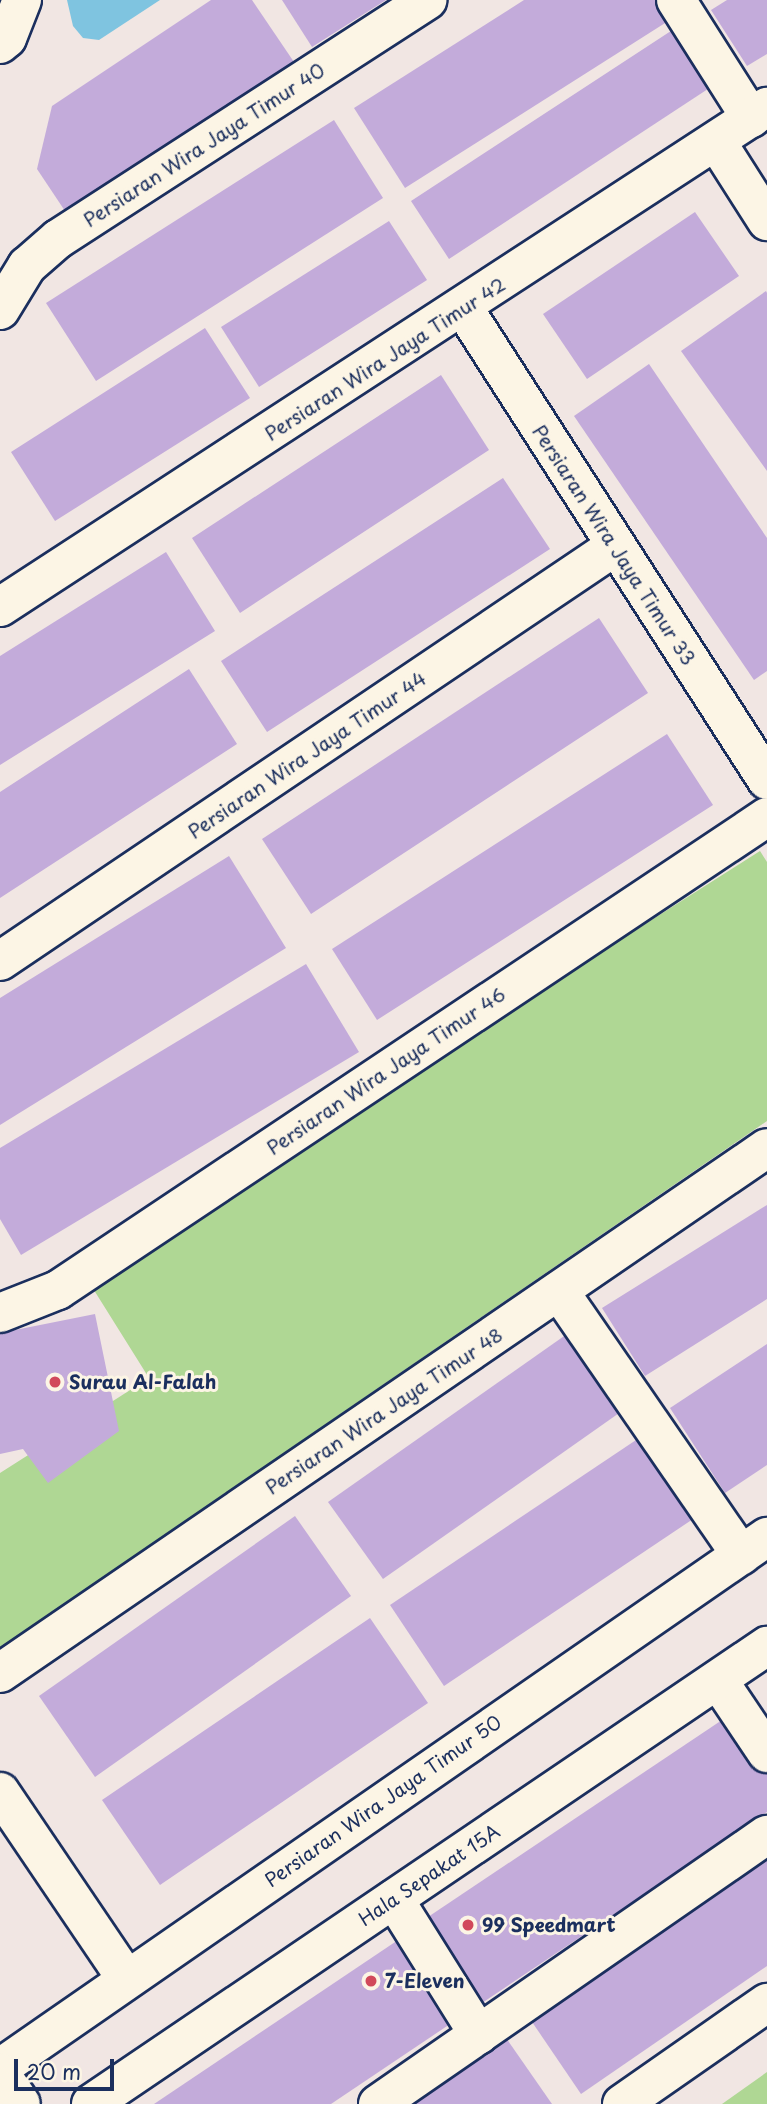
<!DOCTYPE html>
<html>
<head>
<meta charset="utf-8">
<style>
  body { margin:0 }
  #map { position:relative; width:767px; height:2104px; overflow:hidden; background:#f1e6e3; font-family:"Playpen Sans",sans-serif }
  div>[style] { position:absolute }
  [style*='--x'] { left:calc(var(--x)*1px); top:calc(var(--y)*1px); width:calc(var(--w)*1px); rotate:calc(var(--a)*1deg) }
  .green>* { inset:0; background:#afd794 }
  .water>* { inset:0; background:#7fc4e0 }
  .building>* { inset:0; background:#c3abda }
  .roads { filter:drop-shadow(2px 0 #1b2f5e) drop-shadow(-2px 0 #1b2f5e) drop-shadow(0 2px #1b2f5e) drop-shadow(0 -2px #1b2f5e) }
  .minor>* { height:38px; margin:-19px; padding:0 19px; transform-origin:19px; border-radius:19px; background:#fcf5e5 }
  .dots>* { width:19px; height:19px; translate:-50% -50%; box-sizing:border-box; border:4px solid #fcf5e5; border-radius:50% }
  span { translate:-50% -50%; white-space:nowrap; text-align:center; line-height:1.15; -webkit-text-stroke:6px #fcf5e5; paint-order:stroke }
  .street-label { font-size:19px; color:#1b2f5e }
  .poi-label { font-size:19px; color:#1b2f5e; font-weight:700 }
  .left { translate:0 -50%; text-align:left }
  .scale { position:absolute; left:14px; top:2059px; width:100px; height:32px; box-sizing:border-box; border:4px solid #1b2f5e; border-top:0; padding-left:9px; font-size:21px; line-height:24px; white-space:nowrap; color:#1b2f5e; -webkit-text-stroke:5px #fcf5e5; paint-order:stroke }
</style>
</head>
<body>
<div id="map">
  <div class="green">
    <div style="clip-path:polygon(760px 851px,767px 862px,767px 1121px,0 1648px,0 1473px,149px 1378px,87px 1279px)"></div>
    <div style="clip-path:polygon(767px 2072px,767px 2104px,722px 2104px)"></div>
  </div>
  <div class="water">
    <div style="clip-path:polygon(67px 0,160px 0,99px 40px,83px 38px,73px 26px)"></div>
  </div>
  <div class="building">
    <div style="clip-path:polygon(211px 0,252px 0,296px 65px,69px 217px,37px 169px,52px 106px)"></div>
    <div style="clip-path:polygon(282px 0,386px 0,312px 47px)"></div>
    <div style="clip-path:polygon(524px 0,662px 0,673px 18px,405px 188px,354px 108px)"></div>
    <div style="clip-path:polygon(727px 0,767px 0,767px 54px,747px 66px,711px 10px)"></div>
    <div style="clip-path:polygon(677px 27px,714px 85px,449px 259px,411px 201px)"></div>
    <div style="clip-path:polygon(334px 120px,383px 198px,96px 381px,46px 303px)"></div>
    <div style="clip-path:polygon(695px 212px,739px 276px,587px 379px,543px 314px)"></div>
    <div style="clip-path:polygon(389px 221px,427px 280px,259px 387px,221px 327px)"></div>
    <div style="clip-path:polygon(766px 291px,767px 293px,767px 471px,681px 351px)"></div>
    <div style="clip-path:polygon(205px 328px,250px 398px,55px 521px,11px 452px)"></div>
    <div style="clip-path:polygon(649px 364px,767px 538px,767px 671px,754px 680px,574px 416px)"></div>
    <div style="clip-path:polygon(441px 375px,489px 450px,240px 613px,192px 538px)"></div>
    <div style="clip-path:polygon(503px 478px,550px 549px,267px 732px,221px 661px)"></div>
    <div style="clip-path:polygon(166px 552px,215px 631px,0 765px,0 656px)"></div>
    <div style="clip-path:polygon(599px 618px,648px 693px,311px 914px,262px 839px)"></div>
    <div style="clip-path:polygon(189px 669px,237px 744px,0 898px,0 792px)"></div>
    <div style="clip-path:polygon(667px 734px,713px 805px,377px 1020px,332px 949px)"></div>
    <div style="clip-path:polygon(229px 856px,286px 948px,0 1125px,0 998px)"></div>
    <div style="clip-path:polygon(306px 964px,359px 1052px,21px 1255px,0 1219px,0 1148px)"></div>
    <div style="clip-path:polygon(767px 1205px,767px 1299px,645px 1376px,602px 1308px)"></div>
    <div style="clip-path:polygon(95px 1314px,119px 1431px,48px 1483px,23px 1449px,0 1454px,0 1333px)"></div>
    <div style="clip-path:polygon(567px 1334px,622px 1411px,383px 1579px,328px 1502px)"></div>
    <div style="clip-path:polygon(767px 1344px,767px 1465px,725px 1493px,670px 1408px)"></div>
    <div style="clip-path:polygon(645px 1434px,699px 1515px,444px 1686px,390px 1605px)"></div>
    <div style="clip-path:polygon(295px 1516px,351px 1596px,95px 1777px,39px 1696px)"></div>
    <div style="clip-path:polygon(370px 1618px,428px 1703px,160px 1885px,102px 1800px)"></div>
    <div style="clip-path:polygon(731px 1714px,767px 1768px,767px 1812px,482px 2003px,425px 1919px)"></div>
    <div style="clip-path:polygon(767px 1852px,767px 1966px,581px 2094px,528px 2016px)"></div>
    <div style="clip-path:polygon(407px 1934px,462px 2016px,331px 2104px,154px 2104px)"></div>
    <div style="clip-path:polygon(502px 2032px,552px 2104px,397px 2104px)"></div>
  </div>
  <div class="roads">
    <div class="minor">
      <div style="--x:676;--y:0;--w:140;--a:57.6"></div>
      <div style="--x:0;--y:44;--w:9;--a:-41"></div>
      <div style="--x:7;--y:38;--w:41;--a:-68.5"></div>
      <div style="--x:716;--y:141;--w:95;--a:57.5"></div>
      <div style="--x:464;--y:309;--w:560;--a:57.25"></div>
      <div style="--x:0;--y:310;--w:52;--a:-58.5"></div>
      <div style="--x:27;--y:266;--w:41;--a:-41.1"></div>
      <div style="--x:58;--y:239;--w:440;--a:-32.9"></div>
      <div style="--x:0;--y:607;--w:916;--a:-33.1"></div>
      <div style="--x:0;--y:961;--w:741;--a:-33.99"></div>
      <div style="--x:559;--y:1291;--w:321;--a:55.4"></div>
      <div style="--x:0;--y:1313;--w:62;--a:-21.6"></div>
      <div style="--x:58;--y:1290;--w:852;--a:-33.71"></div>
      <div style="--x:0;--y:1673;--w:929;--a:-34.39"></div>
      <div style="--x:718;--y:1680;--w:88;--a:56.1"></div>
      <div style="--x:0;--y:1792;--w:225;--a:55.9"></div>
      <div style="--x:394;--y:1899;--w:160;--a:58"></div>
      <div style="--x:0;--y:2068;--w:933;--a:-34.7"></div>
      <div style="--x:0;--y:2073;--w:37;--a:56"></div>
      <div style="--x:91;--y:2104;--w:817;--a:-34.12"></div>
      <div style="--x:378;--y:2104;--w:473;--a:-34.7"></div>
      <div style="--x:622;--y:2104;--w:177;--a:-34.9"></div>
    </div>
  </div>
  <div class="dots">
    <div style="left:55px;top:1382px;background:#d1495b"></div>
    <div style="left:468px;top:1925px;background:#d1495b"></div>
    <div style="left:371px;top:1981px;background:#d1495b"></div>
  </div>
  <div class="street-label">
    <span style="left:204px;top:145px;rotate:-33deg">Persiaran Wira Jaya Timur 40</span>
    <span style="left:385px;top:359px;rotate:-33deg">Persiaran Wira Jaya Timur 42</span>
    <span style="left:614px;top:545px;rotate:57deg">Persiaran Wira Jaya Timur 33</span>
    <span style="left:307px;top:755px;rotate:-34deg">Persiaran Wira Jaya Timur 44</span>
    <span style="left:386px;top:1071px;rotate:-34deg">Persiaran Wira Jaya Timur 46</span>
    <span style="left:384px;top:1411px;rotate:-34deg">Persiaran Wira Jaya Timur 48</span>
    <span style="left:383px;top:1801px;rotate:-35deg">Persiaran Wira Jaya Timur 50</span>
    <span style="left:429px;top:1875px;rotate:-34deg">Hala Sepakat 15A</span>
  </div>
  <div class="poi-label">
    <span class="left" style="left:69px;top:1382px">Surau Al-Falah</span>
    <span class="left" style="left:482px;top:1925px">99 Speedmart</span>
    <span class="left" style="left:385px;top:1981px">7-Eleven</span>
  </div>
  <div class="scale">20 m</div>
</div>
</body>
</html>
